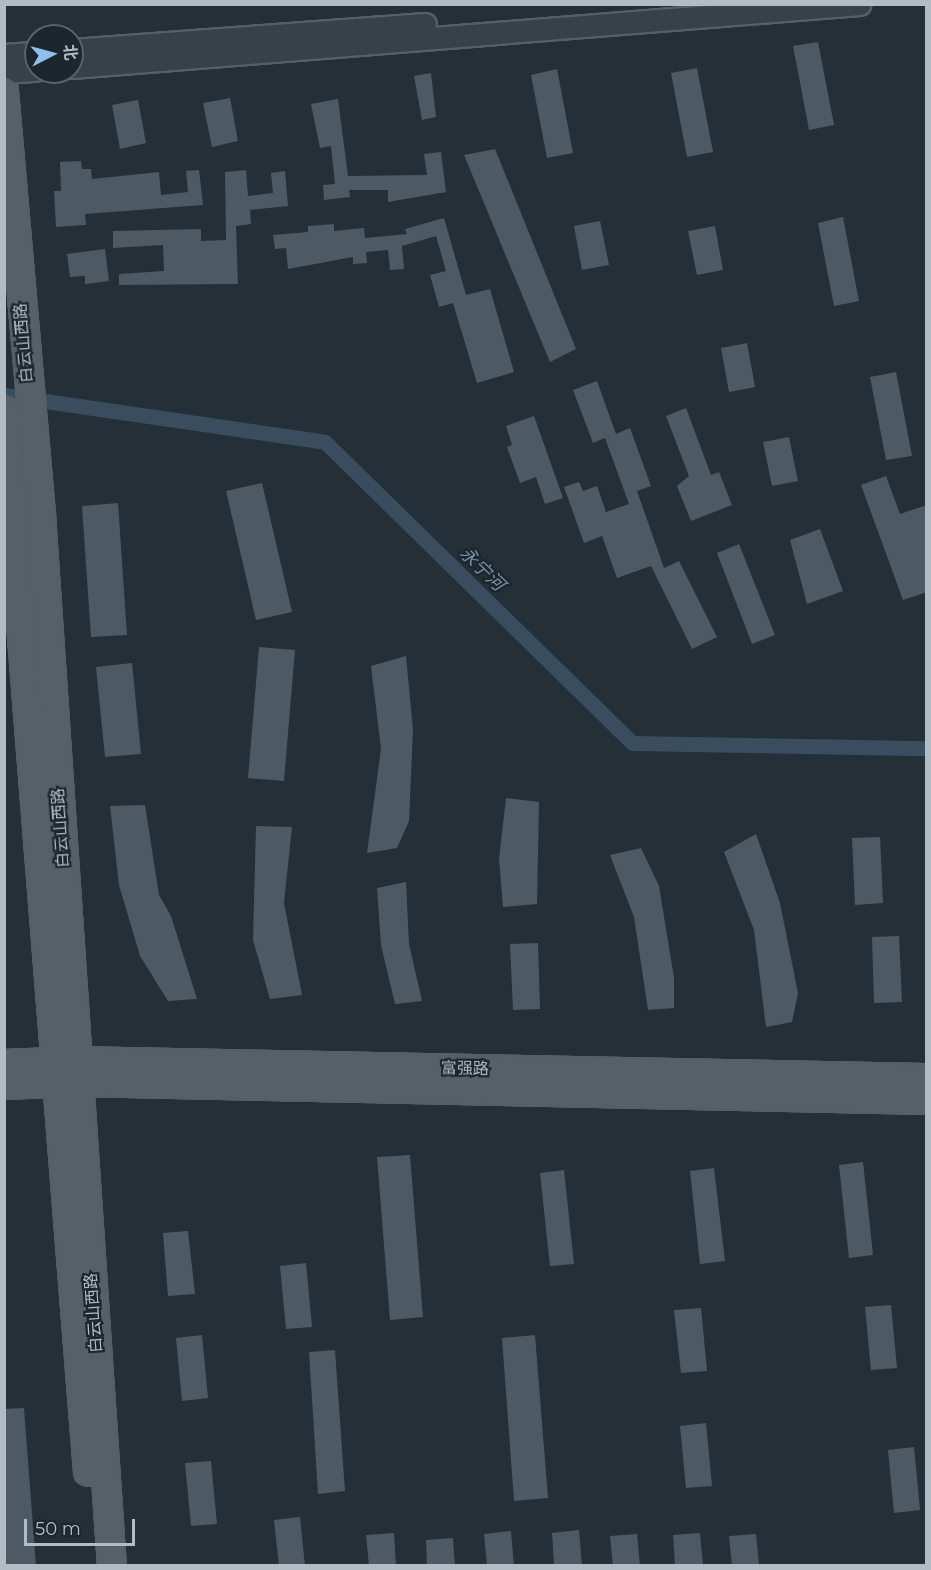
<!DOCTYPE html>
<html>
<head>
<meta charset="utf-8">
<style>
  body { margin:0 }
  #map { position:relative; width:931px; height:1570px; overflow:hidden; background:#242f38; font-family:Montserrat,"Noto Sans SC",sans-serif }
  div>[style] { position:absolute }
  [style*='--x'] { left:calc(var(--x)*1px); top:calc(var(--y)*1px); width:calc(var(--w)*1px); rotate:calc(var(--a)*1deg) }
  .canal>* { height:15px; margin:-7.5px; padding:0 7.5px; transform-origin:7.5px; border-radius:7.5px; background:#3a4d5e }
  .building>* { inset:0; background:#4d5a64 }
  .roads { filter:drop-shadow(2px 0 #565f66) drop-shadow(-2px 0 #565f66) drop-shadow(0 2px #565f66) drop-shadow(0 -2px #565f66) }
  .minor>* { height:21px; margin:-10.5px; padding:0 10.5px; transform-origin:10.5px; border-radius:10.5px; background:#384149 }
  .major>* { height:26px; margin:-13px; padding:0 13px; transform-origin:13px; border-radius:13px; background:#566069 }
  span { translate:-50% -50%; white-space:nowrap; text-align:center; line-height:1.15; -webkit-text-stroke:4.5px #1d262d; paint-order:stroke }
  .street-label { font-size:16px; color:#b3bcc5 }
  .water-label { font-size:18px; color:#7690a5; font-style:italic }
  .frame { position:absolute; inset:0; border:6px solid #b3bcc5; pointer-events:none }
  .north { position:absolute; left:24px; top:24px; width:60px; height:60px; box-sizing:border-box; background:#1d262d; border:2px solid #59626a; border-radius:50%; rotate:84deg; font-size:16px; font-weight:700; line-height:24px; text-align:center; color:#b3bcc5 }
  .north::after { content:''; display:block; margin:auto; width:21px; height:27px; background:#90bfed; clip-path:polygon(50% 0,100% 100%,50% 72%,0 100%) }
  .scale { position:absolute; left:24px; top:1519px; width:111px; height:27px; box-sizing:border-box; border:3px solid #b3bcc5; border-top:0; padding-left:8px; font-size:18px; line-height:21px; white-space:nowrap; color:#b3bcc5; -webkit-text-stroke:4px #1d262d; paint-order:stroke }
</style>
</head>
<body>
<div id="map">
  <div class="canal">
    <div style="--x:4;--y:395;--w:324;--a:8.3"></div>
    <div style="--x:325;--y:442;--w:430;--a:44.4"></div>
    <div style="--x:632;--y:743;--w:294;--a:1"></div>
  </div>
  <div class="building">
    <div style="clip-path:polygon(818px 42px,834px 125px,809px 130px,793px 46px)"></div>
    <div style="clip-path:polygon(697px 68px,713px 152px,687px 157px,671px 73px)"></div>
    <div style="clip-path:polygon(557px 69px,573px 153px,547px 158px,531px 75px)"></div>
    <div style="clip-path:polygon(431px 73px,436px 117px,422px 120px,414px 76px)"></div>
    <div style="clip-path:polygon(230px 98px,238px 141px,212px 147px,203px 103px)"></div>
    <div style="clip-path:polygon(338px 99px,348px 176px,427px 175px,424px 154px,441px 152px,446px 192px,388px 202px,388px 190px,349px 190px,350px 197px,324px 200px,323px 185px,335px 184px,331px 146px,320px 148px,311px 104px)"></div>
    <div style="clip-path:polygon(138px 100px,146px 143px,120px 149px,112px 105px)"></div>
    <div style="clip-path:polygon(495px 149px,576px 349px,550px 362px,464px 155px)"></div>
    <div style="clip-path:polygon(81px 161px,82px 169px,91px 169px,92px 179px,159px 172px,161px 195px,188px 192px,186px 171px,199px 170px,203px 205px,85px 214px,86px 225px,56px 227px,54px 191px,61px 191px,60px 162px)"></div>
    <div style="clip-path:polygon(246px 170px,248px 196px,273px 193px,271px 173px,285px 171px,288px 206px,250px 210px,251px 224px,236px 226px,238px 284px,119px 285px,119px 274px,164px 271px,163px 245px,113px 248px,113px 231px,201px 229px,201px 241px,226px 240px,225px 172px)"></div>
    <div style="clip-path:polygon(843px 217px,859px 301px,834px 306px,818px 223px)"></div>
    <div style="clip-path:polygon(444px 218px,466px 295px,490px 289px,514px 372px,477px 383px,453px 303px,439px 307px,430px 275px,446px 271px,436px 236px,402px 246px,404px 269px,390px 270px,388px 250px,366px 252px,367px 263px,353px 264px,353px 257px,288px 269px,286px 248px,275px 249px,273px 235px,308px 232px,308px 226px,334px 224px,334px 231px,364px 228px,365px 238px,407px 234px,405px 229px)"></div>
    <div style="clip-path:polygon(600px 221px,609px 265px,582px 270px,574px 226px)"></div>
    <div style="clip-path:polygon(715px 226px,723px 270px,697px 275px,688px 231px)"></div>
    <div style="clip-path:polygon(105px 249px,109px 281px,85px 284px,85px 276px,70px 277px,67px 254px)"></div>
    <div style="clip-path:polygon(747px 343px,755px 387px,729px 392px,721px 348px)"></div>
    <div style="clip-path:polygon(896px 372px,912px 456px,886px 460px,870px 377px)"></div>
    <div style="clip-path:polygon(597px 381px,616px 434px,630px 428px,651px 486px,637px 491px,664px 568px,679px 561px,717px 637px,692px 649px,651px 566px,617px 578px,602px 536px,584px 543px,564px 487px,579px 482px,583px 491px,597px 486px,606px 512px,629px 504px,605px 438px,593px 443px,573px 390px)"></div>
    <div style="clip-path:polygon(686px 408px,711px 475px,719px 472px,732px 505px,691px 521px,677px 486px,689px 476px,666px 416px)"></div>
    <div style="clip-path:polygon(534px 416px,563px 498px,545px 504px,536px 477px,520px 483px,507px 447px,512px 445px,506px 426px)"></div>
    <div style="clip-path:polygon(789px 437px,798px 481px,772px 486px,763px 442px)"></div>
    <div style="clip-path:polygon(886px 476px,900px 514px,927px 505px,927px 592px,903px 600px,861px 485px)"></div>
    <div style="clip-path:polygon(262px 483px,292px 612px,256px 620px,226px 491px)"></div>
    <div style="clip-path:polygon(118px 503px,127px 635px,91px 637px,82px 506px)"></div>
    <div style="clip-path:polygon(820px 529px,843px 591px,807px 604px,790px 540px)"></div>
    <div style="clip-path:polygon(739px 544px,775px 635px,752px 644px,717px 553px)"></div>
    <div style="clip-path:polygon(259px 647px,295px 650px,284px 781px,248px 778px)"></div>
    <div style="clip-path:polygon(406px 656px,413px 730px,409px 821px,397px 848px,367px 853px,381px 749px,371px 666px)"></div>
    <div style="clip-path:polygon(132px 663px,141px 754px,105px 757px,96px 667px)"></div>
    <div style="clip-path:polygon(506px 798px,539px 802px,537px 904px,503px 907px,499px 859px)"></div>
    <div style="clip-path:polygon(145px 805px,159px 895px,171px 916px,197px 999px,168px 1001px,140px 956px,119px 885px,110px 806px)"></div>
    <div style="clip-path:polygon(256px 826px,292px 827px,284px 903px,302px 995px,270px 999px,253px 940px)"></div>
    <div style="clip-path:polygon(756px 834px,780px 903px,798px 993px,792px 1022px,766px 1027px,754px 930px,724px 852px)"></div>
    <div style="clip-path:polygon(880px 837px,883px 903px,855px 905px,852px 838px)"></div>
    <div style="clip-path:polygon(641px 848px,659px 886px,674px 978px,674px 1008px,648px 1010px,634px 917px,610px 855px)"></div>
    <div style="clip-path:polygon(406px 882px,409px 944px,422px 1001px,395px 1004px,381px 945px,377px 888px)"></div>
    <div style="clip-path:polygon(899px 936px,902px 1002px,874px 1003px,872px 937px)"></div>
    <div style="clip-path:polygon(538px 943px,540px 1009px,513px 1010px,510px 944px)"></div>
    <div style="clip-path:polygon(410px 1155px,423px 1317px,390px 1320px,377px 1157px)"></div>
    <div style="clip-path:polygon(863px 1162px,873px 1255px,849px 1258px,839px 1165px)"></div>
    <div style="clip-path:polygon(714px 1168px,725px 1261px,700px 1264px,690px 1171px)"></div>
    <div style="clip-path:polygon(564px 1170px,574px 1264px,550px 1266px,540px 1173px)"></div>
    <div style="clip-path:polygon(188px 1231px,195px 1294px,168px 1296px,163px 1233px)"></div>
    <div style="clip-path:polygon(306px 1263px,312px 1327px,286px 1329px,280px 1266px)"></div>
    <div style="clip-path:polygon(891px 1305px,897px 1368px,871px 1370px,865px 1307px)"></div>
    <div style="clip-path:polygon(701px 1308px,707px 1371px,681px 1373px,674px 1310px)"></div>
    <div style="clip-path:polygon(202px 1335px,208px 1398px,182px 1401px,176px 1338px)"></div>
    <div style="clip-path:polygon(535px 1335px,548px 1498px,514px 1501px,502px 1338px)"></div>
    <div style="clip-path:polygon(335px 1350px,345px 1491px,318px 1494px,309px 1352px)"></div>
    <div style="clip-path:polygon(24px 1408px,36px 1566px,4px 1566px,4px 1409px)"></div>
    <div style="clip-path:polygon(706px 1423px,712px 1486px,686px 1488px,680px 1426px)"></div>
    <div style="clip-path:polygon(914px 1447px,920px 1510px,894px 1513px,888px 1450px)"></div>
    <div style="clip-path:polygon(211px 1461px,217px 1524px,191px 1526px,185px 1463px)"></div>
    <div style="clip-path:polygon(300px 1517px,305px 1566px,279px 1566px,274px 1520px)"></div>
    <div style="clip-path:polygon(579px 1530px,582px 1566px,554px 1566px,552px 1533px)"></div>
    <div style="clip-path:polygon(511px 1531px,514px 1566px,487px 1566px,484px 1534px)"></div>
    <div style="clip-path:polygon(394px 1533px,396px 1566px,369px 1566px,366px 1535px)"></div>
    <div style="clip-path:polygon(700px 1533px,703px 1566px,675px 1566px,673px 1535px)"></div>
    <div style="clip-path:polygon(637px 1534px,640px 1566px,613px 1566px,610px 1536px)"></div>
    <div style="clip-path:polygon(756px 1534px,759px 1566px,732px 1566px,729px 1536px)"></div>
    <div style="clip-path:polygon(453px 1538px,455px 1566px,427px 1566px,426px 1540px)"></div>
  </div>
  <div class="roads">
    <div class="minor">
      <div style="--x:72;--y:50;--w:354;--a:-4.2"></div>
      <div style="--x:4;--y:55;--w:32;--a:-4"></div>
      <div style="--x:72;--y:67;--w:790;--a:-4.58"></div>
      <div style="--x:4;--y:72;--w:32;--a:-4"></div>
    </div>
    <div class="major">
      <div style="--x:4;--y:91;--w:426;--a:85"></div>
      <div style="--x:41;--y:515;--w:1053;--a:86.14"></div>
      <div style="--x:4;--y:410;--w:1065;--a:85.48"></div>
      <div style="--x:4;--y:1064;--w:71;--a:-2.4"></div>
      <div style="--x:75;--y:1061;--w:851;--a:1.14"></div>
      <div style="--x:4;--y:1085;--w:73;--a:-2.4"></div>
      <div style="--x:77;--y:1082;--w:849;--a:1.21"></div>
    </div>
  </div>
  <div class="street-label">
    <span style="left:24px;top:343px;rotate:-95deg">白云山西路</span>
    <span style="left:61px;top:828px;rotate:-94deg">白云山西路</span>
    <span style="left:465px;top:1069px;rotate:1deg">富强路</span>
    <span style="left:94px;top:1313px;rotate:-94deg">白云山西路</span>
  </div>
  <div class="water-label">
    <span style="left:482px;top:569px;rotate:44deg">永宁河</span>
  </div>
  <div class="frame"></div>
  <div class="north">北</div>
  <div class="scale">50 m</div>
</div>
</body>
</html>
